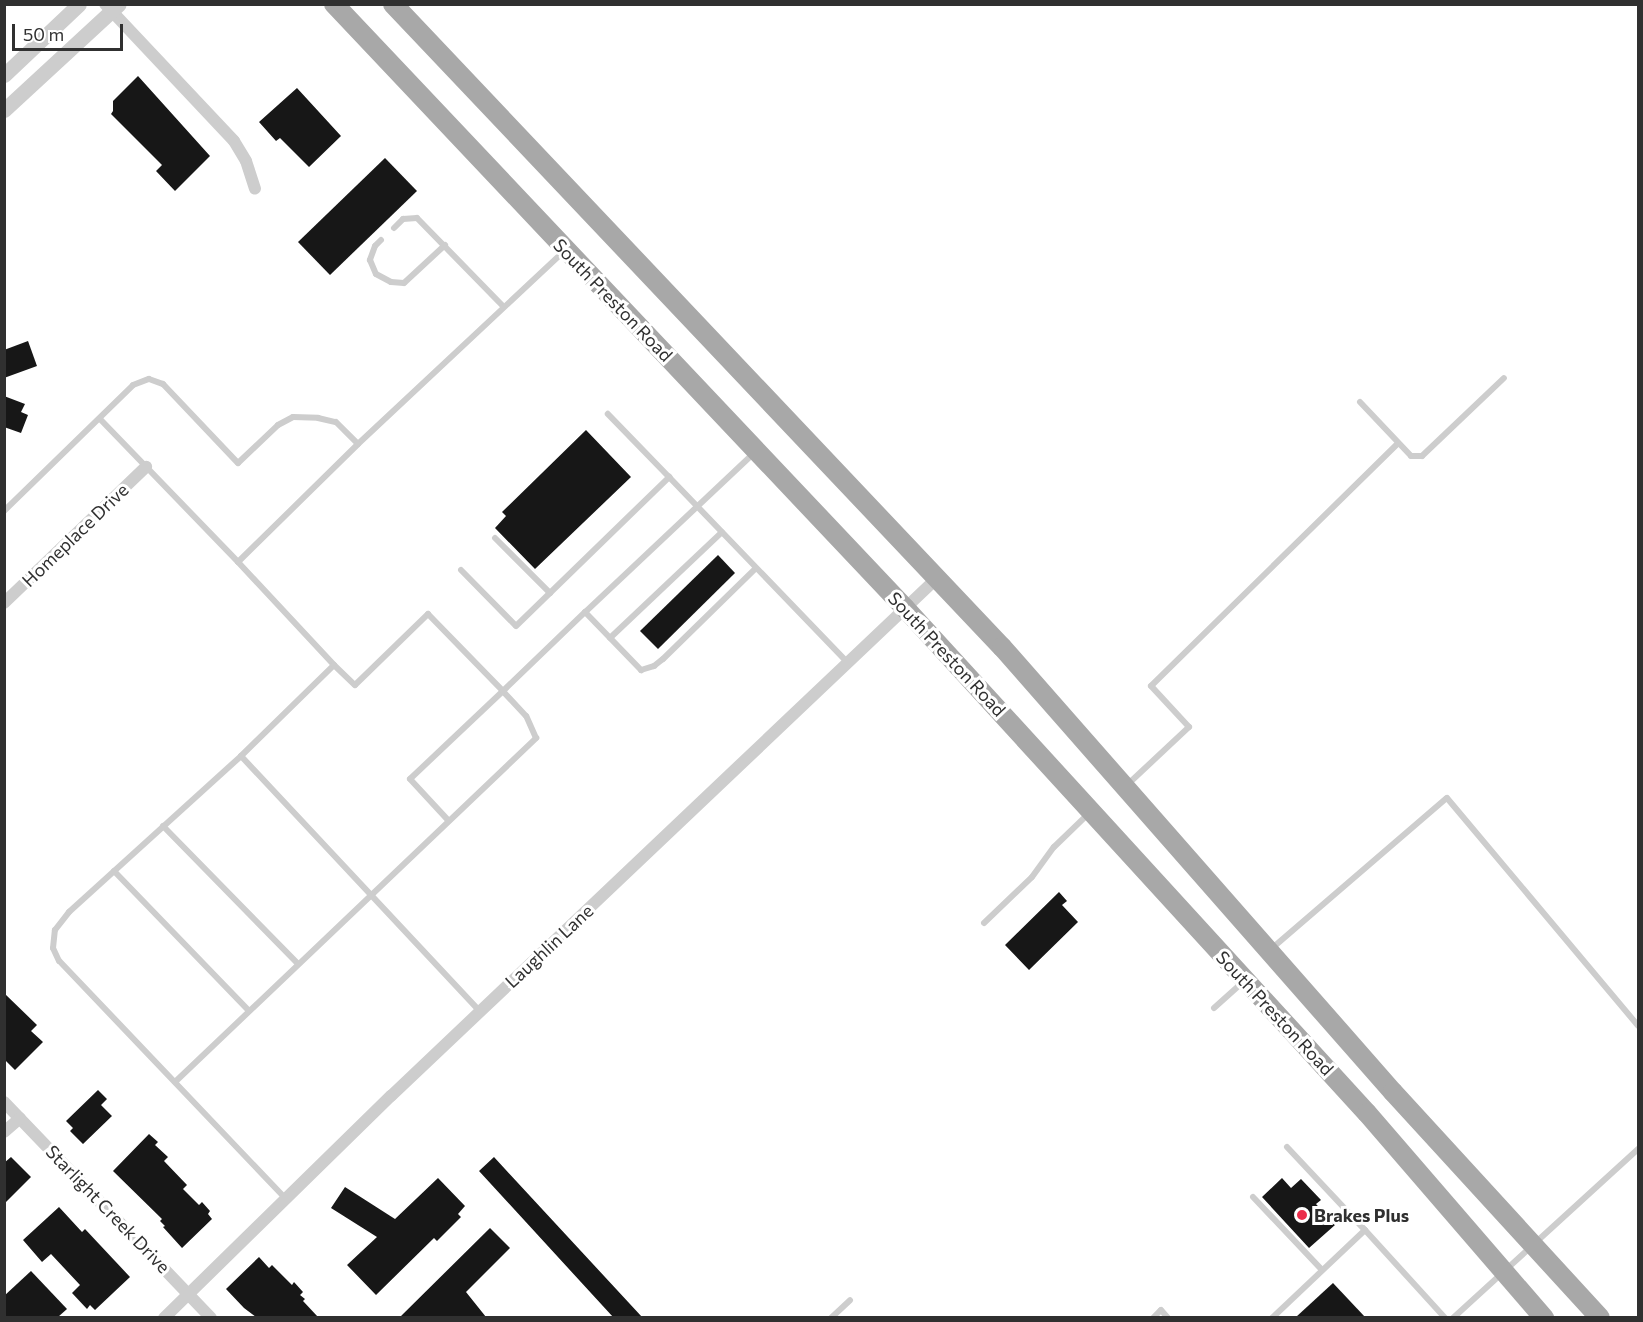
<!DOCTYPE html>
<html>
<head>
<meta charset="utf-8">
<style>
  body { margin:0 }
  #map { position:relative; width:1643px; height:1322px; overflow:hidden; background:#fff; font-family:Commissioner,sans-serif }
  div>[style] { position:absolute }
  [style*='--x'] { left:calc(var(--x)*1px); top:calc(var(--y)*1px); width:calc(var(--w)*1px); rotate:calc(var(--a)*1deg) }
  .building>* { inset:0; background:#171717 }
  .service>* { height:6px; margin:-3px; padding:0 3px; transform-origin:3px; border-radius:3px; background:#cdcdcd }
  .minor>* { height:12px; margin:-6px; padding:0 6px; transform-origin:6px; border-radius:6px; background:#cdcdcd }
  .tertiary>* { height:15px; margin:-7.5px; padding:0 7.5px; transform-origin:7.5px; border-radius:7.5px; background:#cdcdcd }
  .primary>* { height:20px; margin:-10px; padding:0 10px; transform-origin:10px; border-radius:10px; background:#a8a8a8 }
  .dots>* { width:16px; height:16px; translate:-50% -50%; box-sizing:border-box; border:3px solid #fff; border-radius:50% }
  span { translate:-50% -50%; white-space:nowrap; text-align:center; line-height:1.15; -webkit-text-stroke:6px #fff; paint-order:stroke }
  .street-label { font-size:18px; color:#303030 }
  .poi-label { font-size:18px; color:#303030; font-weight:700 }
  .left { translate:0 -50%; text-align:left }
  .frame { position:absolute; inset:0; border:6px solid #303030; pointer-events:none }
  .scale { position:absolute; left:12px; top:24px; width:111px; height:27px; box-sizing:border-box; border:3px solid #303030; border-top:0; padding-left:8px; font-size:18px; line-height:21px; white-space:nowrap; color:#303030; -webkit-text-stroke:4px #fff; paint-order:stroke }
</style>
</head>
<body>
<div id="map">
  <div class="building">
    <div style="clip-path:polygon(138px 76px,210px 156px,175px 191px,156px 171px,162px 165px,111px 114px,113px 111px,113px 101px)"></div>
    <div style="clip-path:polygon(297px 88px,341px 136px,309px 167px,280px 138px,276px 141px,259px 122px)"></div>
    <div style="clip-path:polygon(385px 158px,417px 191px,330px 275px,298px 242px)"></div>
    <div style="clip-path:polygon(28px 341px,37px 366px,4px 378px,4px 350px)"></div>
    <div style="clip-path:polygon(4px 396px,25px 404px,21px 412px,28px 415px,21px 433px,4px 427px)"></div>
    <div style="clip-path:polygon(586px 430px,631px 477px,535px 569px,495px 528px,506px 516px,502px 512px)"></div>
    <div style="clip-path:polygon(718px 555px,735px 573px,658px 649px,640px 631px)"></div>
    <div style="clip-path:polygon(1059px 892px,1067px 901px,1062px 905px,1078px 922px,1029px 970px,1005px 945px)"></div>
    <div style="clip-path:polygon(4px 993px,37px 1025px,31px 1031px,43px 1042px,15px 1070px,4px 1059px)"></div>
    <div style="clip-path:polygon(98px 1090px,107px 1099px,101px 1105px,112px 1116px,83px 1144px,70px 1131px,73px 1128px,66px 1121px)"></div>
    <div style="clip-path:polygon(149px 1134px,158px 1142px,155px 1145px,168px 1157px,164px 1161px,187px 1185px,183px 1189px,199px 1205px,202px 1202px,210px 1211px,208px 1214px,212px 1219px,182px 1248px,163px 1227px,165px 1226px,160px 1221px,162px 1219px,113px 1171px)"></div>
    <div style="clip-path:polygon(11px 1157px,31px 1177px,4px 1204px,4px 1163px)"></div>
    <div style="clip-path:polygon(494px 1157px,505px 1169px,642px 1317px,613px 1317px,479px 1171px)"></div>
    <div style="clip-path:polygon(438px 1178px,465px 1206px,458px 1214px,461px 1217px,437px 1241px,434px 1238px,376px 1295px,347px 1265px,377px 1237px,331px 1208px,345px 1187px,395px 1219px)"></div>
    <div style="clip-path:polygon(1282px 1178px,1291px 1188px,1301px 1179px,1321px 1200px,1316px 1204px,1335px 1225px,1309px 1248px,1262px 1197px)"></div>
    <div style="clip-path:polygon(59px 1207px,82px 1232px,85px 1229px,130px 1277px,95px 1310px,90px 1305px,87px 1309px,72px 1293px,80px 1285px,51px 1254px,42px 1262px,23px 1240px)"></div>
    <div style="clip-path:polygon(490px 1228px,510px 1248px,466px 1292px,486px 1317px,400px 1317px)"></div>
    <div style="clip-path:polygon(259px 1257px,269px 1268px,272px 1265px,292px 1285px,294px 1282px,303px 1292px,300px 1295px,305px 1299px,303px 1301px,318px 1317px,256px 1317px,244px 1308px,226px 1289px)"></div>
    <div style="clip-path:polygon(31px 1271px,67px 1309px,58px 1317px,4px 1317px,4px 1296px)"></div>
    <div style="clip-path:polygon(1333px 1283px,1365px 1317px,1296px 1317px)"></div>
  </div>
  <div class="service">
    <div style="--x:394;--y:228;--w:13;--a:-45"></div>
    <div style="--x:403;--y:219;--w:14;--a:-4"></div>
    <div style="--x:417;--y:218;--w:124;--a:45.7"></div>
    <div style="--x:381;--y:240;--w:8;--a:135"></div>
    <div style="--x:375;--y:246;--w:15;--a:110"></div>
    <div style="--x:370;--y:260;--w:15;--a:67"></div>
    <div style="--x:376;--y:274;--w:17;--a:28"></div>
    <div style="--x:391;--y:282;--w:13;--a:4"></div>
    <div style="--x:404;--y:283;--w:56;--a:-42.8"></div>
    <div style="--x:1360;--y:402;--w:74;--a:46.6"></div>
    <div style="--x:1411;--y:456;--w:11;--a:0"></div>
    <div style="--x:1422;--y:456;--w:113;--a:-43.6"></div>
    <div style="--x:100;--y:419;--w:199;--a:46"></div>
    <div style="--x:238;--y:562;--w:168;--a:-44.5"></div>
    <div style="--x:358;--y:444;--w:284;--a:-43.1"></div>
    <div style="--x:754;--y:453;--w:232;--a:136.7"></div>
    <div style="--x:585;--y:612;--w:81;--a:46"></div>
    <div style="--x:641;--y:670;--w:14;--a:-17"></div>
    <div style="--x:654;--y:666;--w:11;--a:-38"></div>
    <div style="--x:663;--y:659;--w:130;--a:-44.4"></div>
    <div style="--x:669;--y:477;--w:258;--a:46.1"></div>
    <div style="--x:4;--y:511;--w:180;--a:-44.3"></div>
    <div style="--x:133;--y:385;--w:17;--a:-21"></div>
    <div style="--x:149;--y:379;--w:15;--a:20"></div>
    <div style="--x:163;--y:384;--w:109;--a:46.5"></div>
    <div style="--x:238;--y:463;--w:55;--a:-43.5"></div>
    <div style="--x:278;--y:425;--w:17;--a:-28"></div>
    <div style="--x:293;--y:417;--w:25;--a:2"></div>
    <div style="--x:318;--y:418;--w:18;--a:13"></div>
    <div style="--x:336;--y:422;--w:31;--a:45"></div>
    <div style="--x:495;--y:538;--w:78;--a:45"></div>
    <div style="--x:238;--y:562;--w:141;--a:47"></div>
    <div style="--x:461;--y:570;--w:78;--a:45.5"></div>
    <div style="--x:516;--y:626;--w:214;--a:-44.2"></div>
    <div style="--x:669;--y:477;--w:88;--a:-134.1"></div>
    <div style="--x:610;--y:638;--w:154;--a:-43.4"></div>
    <div style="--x:241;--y:756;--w:130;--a:-44.4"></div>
    <div style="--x:334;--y:665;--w:29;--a:44"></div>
    <div style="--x:355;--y:685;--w:102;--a:-44.2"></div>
    <div style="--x:428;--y:614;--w:107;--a:45.8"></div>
    <div style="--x:503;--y:691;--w:128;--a:136.6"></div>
    <div style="--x:410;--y:779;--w:56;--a:47.2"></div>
    <div style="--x:1127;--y:785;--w:85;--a:-43.1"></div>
    <div style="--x:1189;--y:727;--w:56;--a:-132.8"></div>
    <div style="--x:1151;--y:686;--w:346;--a:-44.5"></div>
    <div style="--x:163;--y:826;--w:193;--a:45.6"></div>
    <div style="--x:114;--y:871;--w:194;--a:46"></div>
    <div style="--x:984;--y:923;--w:66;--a:-43.8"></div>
    <div style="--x:1032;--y:877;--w:37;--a:-54"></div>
    <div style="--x:1054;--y:847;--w:47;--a:-44.1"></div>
    <div style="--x:1270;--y:950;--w:233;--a:-40.7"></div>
    <div style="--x:1447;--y:798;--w:297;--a:50"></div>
    <div style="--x:1214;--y:1008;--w:39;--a:-42"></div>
    <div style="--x:175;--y:1082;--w:499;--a:-43.6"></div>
    <div style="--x:536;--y:738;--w:24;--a:-114"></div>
    <div style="--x:526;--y:716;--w:34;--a:-133"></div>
    <div style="--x:503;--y:691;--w:114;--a:-43.9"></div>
    <div style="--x:1287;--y:1147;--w:114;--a:46.8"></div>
    <div style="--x:1253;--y:1197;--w:100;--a:46.6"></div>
    <div style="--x:286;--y:1199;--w:329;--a:-133.6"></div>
    <div style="--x:59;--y:961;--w:14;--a:-115"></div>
    <div style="--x:53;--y:948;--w:18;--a:-84"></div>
    <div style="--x:55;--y:930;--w:23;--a:-52"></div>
    <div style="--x:69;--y:912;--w:232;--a:-42.2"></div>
    <div style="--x:241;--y:756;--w:349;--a:46.9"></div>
    <div style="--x:831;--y:1318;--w:26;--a:-43"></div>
    <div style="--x:1153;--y:1318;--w:11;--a:-45"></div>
    <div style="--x:1161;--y:1310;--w:11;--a:49"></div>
    <div style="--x:1272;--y:1318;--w:128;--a:-43.4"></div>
    <div style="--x:1365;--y:1230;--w:119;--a:47.7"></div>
    <div style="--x:1453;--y:1318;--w:251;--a:-42.4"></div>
  </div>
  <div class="minor">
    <div style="--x:105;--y:4;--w:188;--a:46.7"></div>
    <div style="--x:234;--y:141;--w:23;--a:59"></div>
    <div style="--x:246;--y:161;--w:29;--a:72"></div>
    <div style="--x:4;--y:603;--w:197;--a:-43.8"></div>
    <div style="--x:4;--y:1102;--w:299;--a:46.2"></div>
    <div style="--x:4;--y:1132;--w:21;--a:-41"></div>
    <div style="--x:164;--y:1318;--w:318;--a:-44.4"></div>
    <div style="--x:391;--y:1096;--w:753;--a:-43.49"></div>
  </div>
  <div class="tertiary">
    <div style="--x:4;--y:75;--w:103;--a:-43.4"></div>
    <div style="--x:4;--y:110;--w:156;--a:-42.7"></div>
  </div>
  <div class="primary">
    <div style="--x:334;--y:4;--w:831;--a:46.61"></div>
    <div style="--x:905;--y:608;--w:684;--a:47.55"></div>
    <div style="--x:1367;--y:1113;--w:271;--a:49.2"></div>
    <div style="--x:393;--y:4;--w:886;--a:46.56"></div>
    <div style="--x:1002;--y:647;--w:592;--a:48.7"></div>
    <div style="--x:1393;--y:1092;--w:306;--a:47.5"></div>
  </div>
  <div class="dots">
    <div style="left:1302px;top:1215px;background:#eb2e4b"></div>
  </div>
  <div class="street-label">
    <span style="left:613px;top:300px;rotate:46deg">South Preston Road</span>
    <span style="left:75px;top:535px;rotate:-44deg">Homeplace Drive</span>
    <span style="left:947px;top:654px;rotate:47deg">South Preston Road</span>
    <span style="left:549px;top:946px;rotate:-43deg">Laughlin Lane</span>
    <span style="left:1275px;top:1013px;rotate:47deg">South Preston Road</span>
    <span style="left:108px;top:1209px;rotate:46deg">Starlight Creek Drive</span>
  </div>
  <div class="poi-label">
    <span class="left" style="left:1314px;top:1215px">Brakes Plus</span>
  </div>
  <div class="frame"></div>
  <div class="scale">50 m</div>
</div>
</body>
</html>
